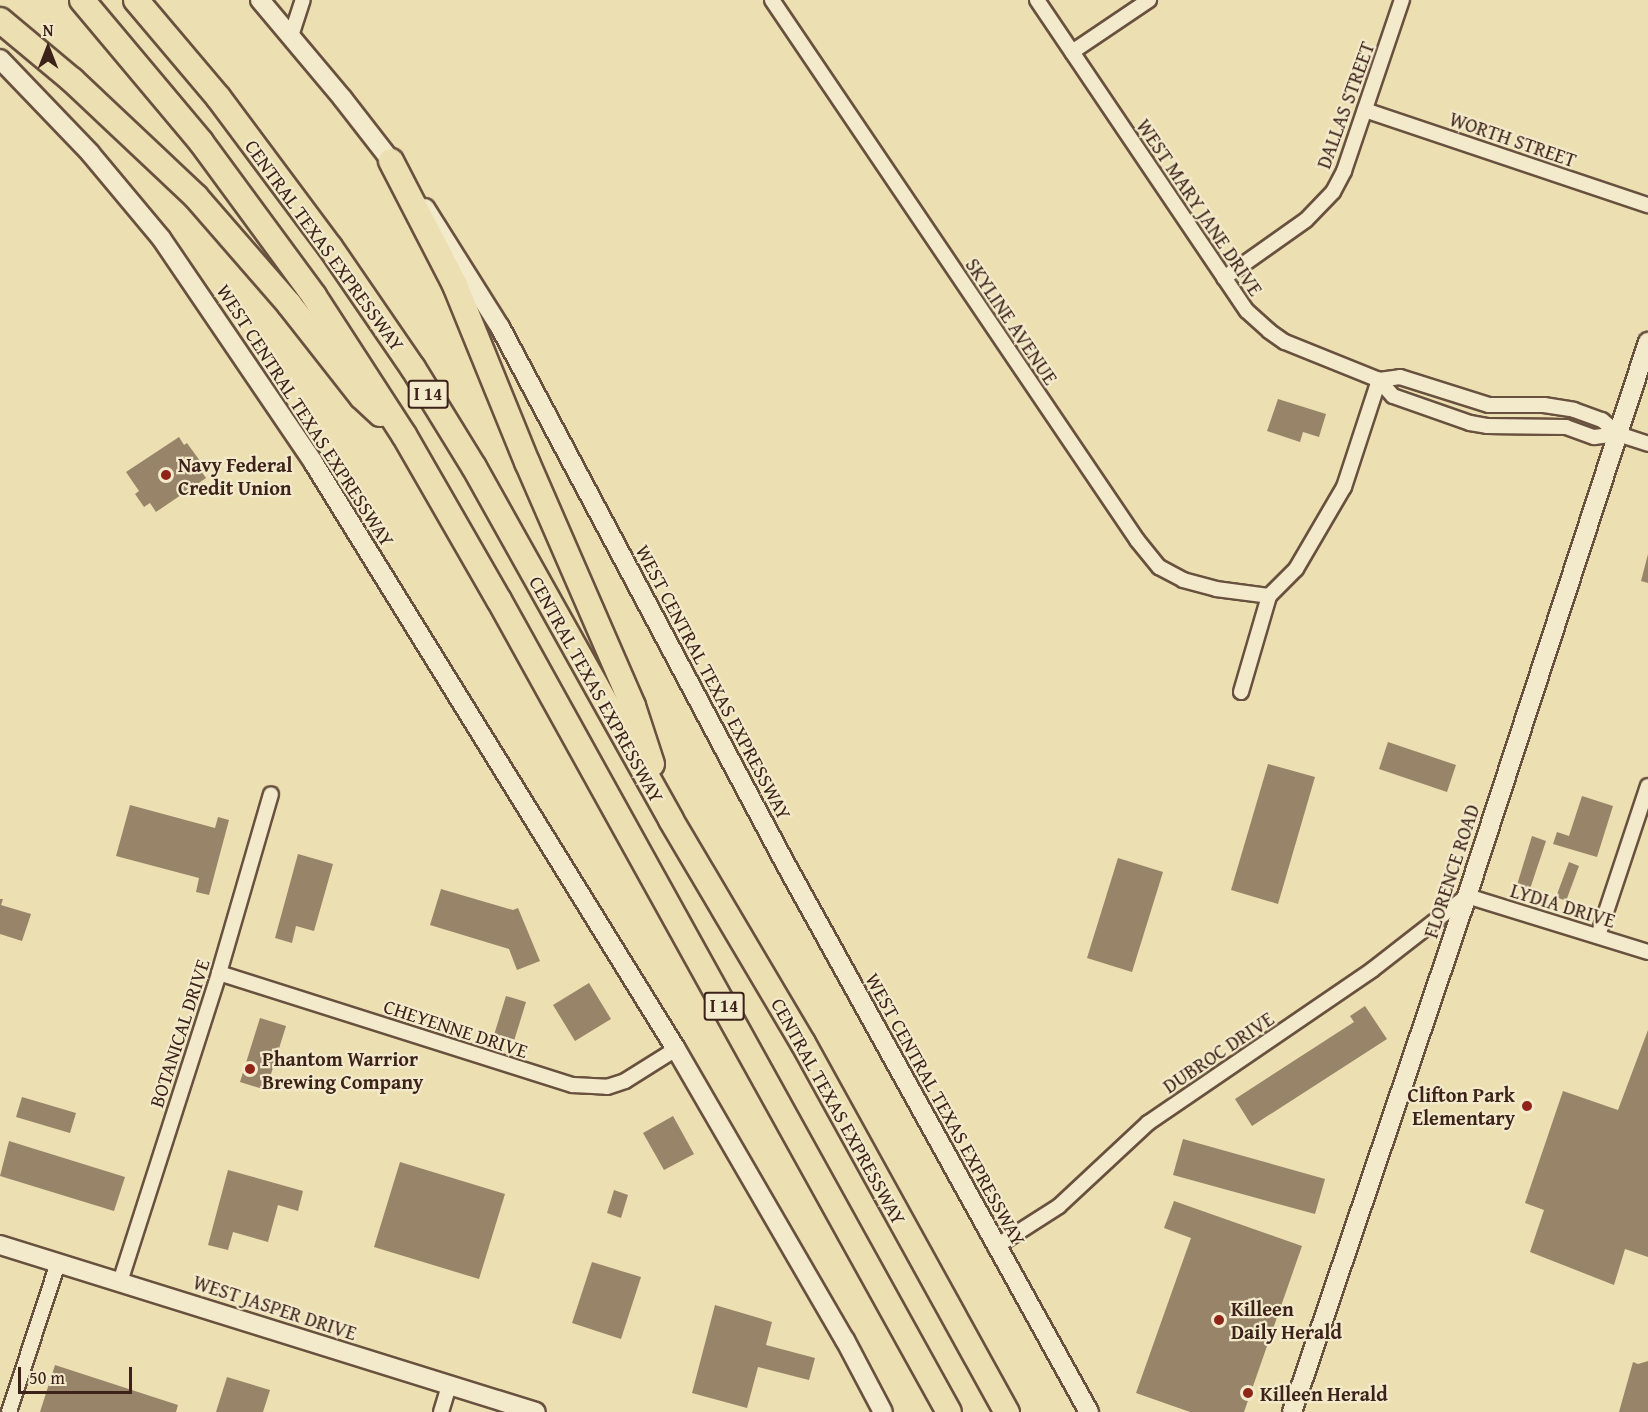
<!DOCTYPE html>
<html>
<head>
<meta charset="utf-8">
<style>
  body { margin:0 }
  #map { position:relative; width:1648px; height:1412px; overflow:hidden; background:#ecdfb1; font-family:"Gentium Book Plus",serif }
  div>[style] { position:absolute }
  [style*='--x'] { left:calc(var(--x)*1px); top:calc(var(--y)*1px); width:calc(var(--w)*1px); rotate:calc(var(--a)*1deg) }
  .building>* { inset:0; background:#988468 }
  .roads { filter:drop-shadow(2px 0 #69513f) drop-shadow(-2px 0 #69513f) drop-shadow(0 2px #69513f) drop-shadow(0 -2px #69513f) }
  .street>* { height:14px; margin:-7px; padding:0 7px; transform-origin:7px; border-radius:7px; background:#f3eacc }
  .secondary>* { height:18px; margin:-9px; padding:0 9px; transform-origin:9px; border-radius:9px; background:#f3eacc }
  .highway>* { height:24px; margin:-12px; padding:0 12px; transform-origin:12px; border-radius:12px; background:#ecdfb1 }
  .dots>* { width:16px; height:16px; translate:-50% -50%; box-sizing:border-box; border:3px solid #f3eacc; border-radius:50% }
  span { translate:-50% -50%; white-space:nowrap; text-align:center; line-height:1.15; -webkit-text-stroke:4.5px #f3eacc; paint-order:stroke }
  .shield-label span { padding:2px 4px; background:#f3eacc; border:2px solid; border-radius:4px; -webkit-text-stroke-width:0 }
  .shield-label { font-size:18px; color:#3d2219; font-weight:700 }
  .street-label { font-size:20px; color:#3d2219 }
  .poi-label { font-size:20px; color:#3d2219; font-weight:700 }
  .left { translate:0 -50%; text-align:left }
  .right { translate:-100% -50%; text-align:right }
  .north { position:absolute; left:18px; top:18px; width:60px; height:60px; -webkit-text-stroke:4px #f3eacc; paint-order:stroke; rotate:0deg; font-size:16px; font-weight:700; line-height:24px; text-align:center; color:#3d2219 }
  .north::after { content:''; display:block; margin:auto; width:21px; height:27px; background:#3d2219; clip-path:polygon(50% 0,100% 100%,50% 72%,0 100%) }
  .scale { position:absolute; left:18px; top:1367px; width:114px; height:27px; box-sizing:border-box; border:3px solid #3d2219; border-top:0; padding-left:8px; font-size:18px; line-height:21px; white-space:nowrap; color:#3d2219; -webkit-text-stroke:4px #f3eacc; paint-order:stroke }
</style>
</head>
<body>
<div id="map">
  <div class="building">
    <div style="clip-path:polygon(1278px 399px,1326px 414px,1319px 437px,1303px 432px,1300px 442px,1267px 431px)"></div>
    <div style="clip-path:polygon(179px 437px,184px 445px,187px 443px,200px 461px,196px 464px,206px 478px,156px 512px,150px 503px,144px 507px,135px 494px,139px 491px,126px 472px)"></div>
    <div style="clip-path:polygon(1648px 554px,1648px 583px,1641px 581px)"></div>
    <div style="clip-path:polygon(1388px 742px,1456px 765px,1447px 792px,1379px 769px)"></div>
    <div style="clip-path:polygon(1268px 764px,1315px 777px,1278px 904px,1231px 890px)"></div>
    <div style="clip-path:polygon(1582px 796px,1613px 806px,1597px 857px,1553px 844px,1557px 832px,1569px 836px)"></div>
    <div style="clip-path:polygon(130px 805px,215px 828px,218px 817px,229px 820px,209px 895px,196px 892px,199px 878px,116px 856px)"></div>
    <div style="clip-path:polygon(1532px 836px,1546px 841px,1530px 889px,1517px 885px)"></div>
    <div style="clip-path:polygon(298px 854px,333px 864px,314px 931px,296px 926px,292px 943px,275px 938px)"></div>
    <div style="clip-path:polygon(1118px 858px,1163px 872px,1132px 972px,1087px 958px)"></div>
    <div style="clip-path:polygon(1569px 862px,1579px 866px,1566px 901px,1556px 897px)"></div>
    <div style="clip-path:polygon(441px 889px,513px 910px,518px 908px,540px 961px,517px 970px,509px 949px,430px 925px)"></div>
    <div style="clip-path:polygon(0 899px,3px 899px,1px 905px,31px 914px,22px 941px,0 934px)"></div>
    <div style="clip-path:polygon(589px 983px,611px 1019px,575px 1041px,553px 1005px)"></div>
    <div style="clip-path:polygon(506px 996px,526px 1002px,514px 1041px,494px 1035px)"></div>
    <div style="clip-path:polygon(1365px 1006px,1387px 1039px,1252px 1126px,1235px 1099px,1354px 1022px,1350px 1016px)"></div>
    <div style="clip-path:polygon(260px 1018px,286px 1026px,266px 1090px,240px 1082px)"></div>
    <div style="clip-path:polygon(1648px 1030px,1648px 1257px,1625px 1249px,1614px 1285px,1530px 1252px,1544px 1210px,1525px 1203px,1563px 1091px,1618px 1110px)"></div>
    <div style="clip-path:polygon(22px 1097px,76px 1113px,70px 1133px,16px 1117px)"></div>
    <div style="clip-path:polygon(673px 1116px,694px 1154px,664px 1170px,643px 1133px)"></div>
    <div style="clip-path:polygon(1183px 1139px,1325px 1179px,1315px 1214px,1173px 1175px)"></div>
    <div style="clip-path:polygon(9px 1141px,125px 1177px,114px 1211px,0 1176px)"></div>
    <div style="clip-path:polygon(400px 1162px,505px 1194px,479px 1279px,374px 1247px)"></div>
    <div style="clip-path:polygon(228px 1170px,303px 1191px,298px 1211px,278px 1205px,268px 1242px,233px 1232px,228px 1250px,208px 1245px)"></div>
    <div style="clip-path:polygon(614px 1190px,628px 1195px,621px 1218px,607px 1213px)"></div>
    <div style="clip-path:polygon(1174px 1201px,1302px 1246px,1244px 1412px,1190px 1412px,1136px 1393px,1191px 1238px,1164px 1228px)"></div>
    <div style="clip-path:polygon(592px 1262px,641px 1277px,621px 1339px,572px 1323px)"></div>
    <div style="clip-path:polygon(715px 1305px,772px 1322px,766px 1345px,815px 1358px,809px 1380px,758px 1367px,747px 1408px,692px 1393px)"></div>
    <div style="clip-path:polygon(1648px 1361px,1648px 1412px,1619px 1412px,1633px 1362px,1638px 1364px)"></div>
    <div style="clip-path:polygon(55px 1365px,178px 1405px,176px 1412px,40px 1412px)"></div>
    <div style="clip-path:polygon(227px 1377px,270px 1390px,263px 1412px,216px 1412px)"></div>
  </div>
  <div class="roads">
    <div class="street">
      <div style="--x:772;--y:0;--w:652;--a:55.94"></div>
      <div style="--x:1137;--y:540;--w:35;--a:51"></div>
      <div style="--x:1159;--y:567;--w:27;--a:28"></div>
      <div style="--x:1183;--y:580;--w:34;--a:15"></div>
      <div style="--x:1216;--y:589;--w:53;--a:7.5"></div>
      <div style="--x:1037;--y:0;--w:375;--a:56"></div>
      <div style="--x:1247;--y:311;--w:30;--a:42"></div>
      <div style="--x:1269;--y:331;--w:19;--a:35"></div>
      <div style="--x:1285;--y:342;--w:101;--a:22"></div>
      <div style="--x:1379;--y:380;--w:21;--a:49"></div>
      <div style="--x:1393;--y:396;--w:82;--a:19.3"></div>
      <div style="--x:1470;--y:423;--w:17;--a:10"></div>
      <div style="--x:1487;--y:426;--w:79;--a:0.7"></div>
      <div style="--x:1566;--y:427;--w:30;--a:20"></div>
      <div style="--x:1594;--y:437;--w:24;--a:-7"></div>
      <div style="--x:291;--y:36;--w:38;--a:-72"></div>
      <div style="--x:1072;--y:52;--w:93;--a:-34"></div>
      <div style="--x:1365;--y:110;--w:299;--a:18.6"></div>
      <div style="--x:1224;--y:278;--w:100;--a:-35.3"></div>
      <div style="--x:1306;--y:220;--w:39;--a:-46"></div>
      <div style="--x:1333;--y:192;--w:24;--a:-62"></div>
      <div style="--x:1344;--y:171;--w:181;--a:-71.3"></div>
      <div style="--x:1379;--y:380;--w:21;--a:-8"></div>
      <div style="--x:1400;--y:377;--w:93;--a:17.5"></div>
      <div style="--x:1489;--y:405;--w:55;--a:0"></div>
      <div style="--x:1544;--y:405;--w:30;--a:9"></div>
      <div style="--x:1574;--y:410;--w:30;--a:20"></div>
      <div style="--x:1602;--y:420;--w:21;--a:41"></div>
      <div style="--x:1618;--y:434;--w:32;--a:18"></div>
      <div style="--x:1241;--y:692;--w:100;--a:-73.7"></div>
      <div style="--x:1269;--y:596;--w:38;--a:-45"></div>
      <div style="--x:1296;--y:569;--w:95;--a:-59.7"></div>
      <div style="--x:1344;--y:487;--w:113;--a:-71.9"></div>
      <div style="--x:1598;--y:936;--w:158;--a:-71.6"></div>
      <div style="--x:219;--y:973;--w:371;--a:17.6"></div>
      <div style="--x:573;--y:1085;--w:34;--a:3"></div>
      <div style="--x:607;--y:1087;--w:19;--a:-18"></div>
      <div style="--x:625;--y:1081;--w:60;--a:-32.1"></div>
      <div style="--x:995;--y:1247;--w:76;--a:-32.6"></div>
      <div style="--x:1059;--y:1206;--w:122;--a:-43"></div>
      <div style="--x:1148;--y:1123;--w:271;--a:-34.3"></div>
      <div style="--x:1372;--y:970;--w:120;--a:-37.9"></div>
      <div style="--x:1467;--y:896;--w:189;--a:17.2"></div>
      <div style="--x:120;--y:1282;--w:324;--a:-72.2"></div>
      <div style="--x:219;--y:973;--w:186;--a:-73.8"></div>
      <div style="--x:9;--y:1412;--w:157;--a:-71.8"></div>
      <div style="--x:441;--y:1412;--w:28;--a:-73"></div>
    </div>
    <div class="secondary">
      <div style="--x:260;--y:0;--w:129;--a:50"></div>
      <div style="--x:343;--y:99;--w:91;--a:52.1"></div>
      <div style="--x:0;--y:59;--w:130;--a:46.2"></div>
      <div style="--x:90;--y:153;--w:111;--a:50.1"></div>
      <div style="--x:161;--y:238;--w:271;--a:55.8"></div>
      <div style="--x:313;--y:462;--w:690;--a:58.27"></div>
      <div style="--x:676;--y:1049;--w:337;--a:59.9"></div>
      <div style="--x:845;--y:1340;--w:81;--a:62.2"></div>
      <div style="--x:425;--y:208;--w:141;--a:57.8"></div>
      <div style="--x:500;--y:327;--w:607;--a:62"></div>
      <div style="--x:785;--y:863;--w:628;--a:61.03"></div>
      <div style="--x:0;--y:1245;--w:561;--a:17.31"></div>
      <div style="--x:1292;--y:1412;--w:545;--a:-71.27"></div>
      <div style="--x:1467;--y:896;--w:583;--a:-71.91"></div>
    </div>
    <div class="highway">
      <div style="--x:82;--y:0;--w:185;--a:50"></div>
      <div style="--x:201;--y:142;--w:191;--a:53.7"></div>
      <div style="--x:314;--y:296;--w:166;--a:57.1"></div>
      <div style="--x:404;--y:435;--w:190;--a:60.1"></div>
      <div style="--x:499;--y:600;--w:928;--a:61.01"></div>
      <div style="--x:136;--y:0;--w:127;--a:49.8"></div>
      <div style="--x:218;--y:97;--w:187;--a:53.3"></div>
      <div style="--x:330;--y:247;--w:147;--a:55.6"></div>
      <div style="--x:413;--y:368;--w:116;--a:58.4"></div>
      <div style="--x:474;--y:467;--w:404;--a:60.8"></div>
      <div style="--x:671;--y:820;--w:259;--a:59.4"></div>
      <div style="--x:803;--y:1043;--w:422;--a:61.1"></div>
      <div style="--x:0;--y:20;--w:94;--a:39.8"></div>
      <div style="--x:72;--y:80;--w:170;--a:43.3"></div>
      <div style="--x:196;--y:197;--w:142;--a:49"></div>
      <div style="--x:289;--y:304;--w:118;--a:51.9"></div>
      <div style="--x:362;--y:397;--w:25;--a:43"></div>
      <div style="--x:391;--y:161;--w:140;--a:62.7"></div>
      <div style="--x:455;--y:285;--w:191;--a:67.9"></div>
      <div style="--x:527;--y:462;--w:266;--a:66.5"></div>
      <div style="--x:633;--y:706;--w:61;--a:71.9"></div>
    </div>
  </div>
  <div class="dots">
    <div style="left:166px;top:475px;background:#8f2418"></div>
    <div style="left:250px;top:1069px;background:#8f2418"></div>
    <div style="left:1527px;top:1106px;background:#8f2418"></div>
    <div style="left:1219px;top:1320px;background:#8f2418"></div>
    <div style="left:1248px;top:1393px;background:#8f2418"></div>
  </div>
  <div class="shield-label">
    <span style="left:428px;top:394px">I 14</span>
    <span style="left:724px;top:1006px">I 14</span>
  </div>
  <div class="street-label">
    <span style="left:1345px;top:105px;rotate:-70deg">DALLAS STREET</span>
    <span style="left:1513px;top:139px;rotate:19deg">WORTH STREET</span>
    <span style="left:1200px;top:207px;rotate:56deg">WEST MARY JANE DRIVE</span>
    <span style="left:325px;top:245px;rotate:54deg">CENTRAL TEXAS EXPRESSWAY</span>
    <span style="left:1012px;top:321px;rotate:56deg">SKYLINE AVENUE</span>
    <span style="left:306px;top:415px;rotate:57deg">WEST CENTRAL TEXAS EXPRESSWAY</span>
    <span style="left:714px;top:682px;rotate:62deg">WEST CENTRAL TEXAS EXPRESSWAY</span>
    <span style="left:597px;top:689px;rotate:61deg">CENTRAL TEXAS EXPRESSWAY</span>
    <span style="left:1451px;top:871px;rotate:-72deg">FLORENCE ROAD</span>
    <span style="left:1563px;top:905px;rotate:17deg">LYDIA DRIVE</span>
    <span style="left:456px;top:1028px;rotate:18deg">CHEYENNE DRIVE</span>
    <span style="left:179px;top:1033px;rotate:-72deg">BOTANICAL DRIVE</span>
    <span style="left:1218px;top:1052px;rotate:-34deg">DUBROC DRIVE</span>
    <span style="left:946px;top:1109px;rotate:61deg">WEST CENTRAL TEXAS EXPRESSWAY</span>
    <span style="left:839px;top:1111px;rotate:61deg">CENTRAL TEXAS EXPRESSWAY</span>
    <span style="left:275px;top:1307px;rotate:18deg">WEST JASPER DRIVE</span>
  </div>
  <div class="poi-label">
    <span class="left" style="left:178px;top:476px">Navy Federal<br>Credit Union</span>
    <span class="left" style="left:262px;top:1070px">Phantom Warrior<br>Brewing Company</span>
    <span class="right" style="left:1515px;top:1106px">Clifton Park<br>Elementary</span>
    <span class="left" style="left:1231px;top:1320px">Killeen<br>Daily Herald</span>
    <span class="left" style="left:1260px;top:1393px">Killeen Herald</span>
  </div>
  <div class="north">N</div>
  <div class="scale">50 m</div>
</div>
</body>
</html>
